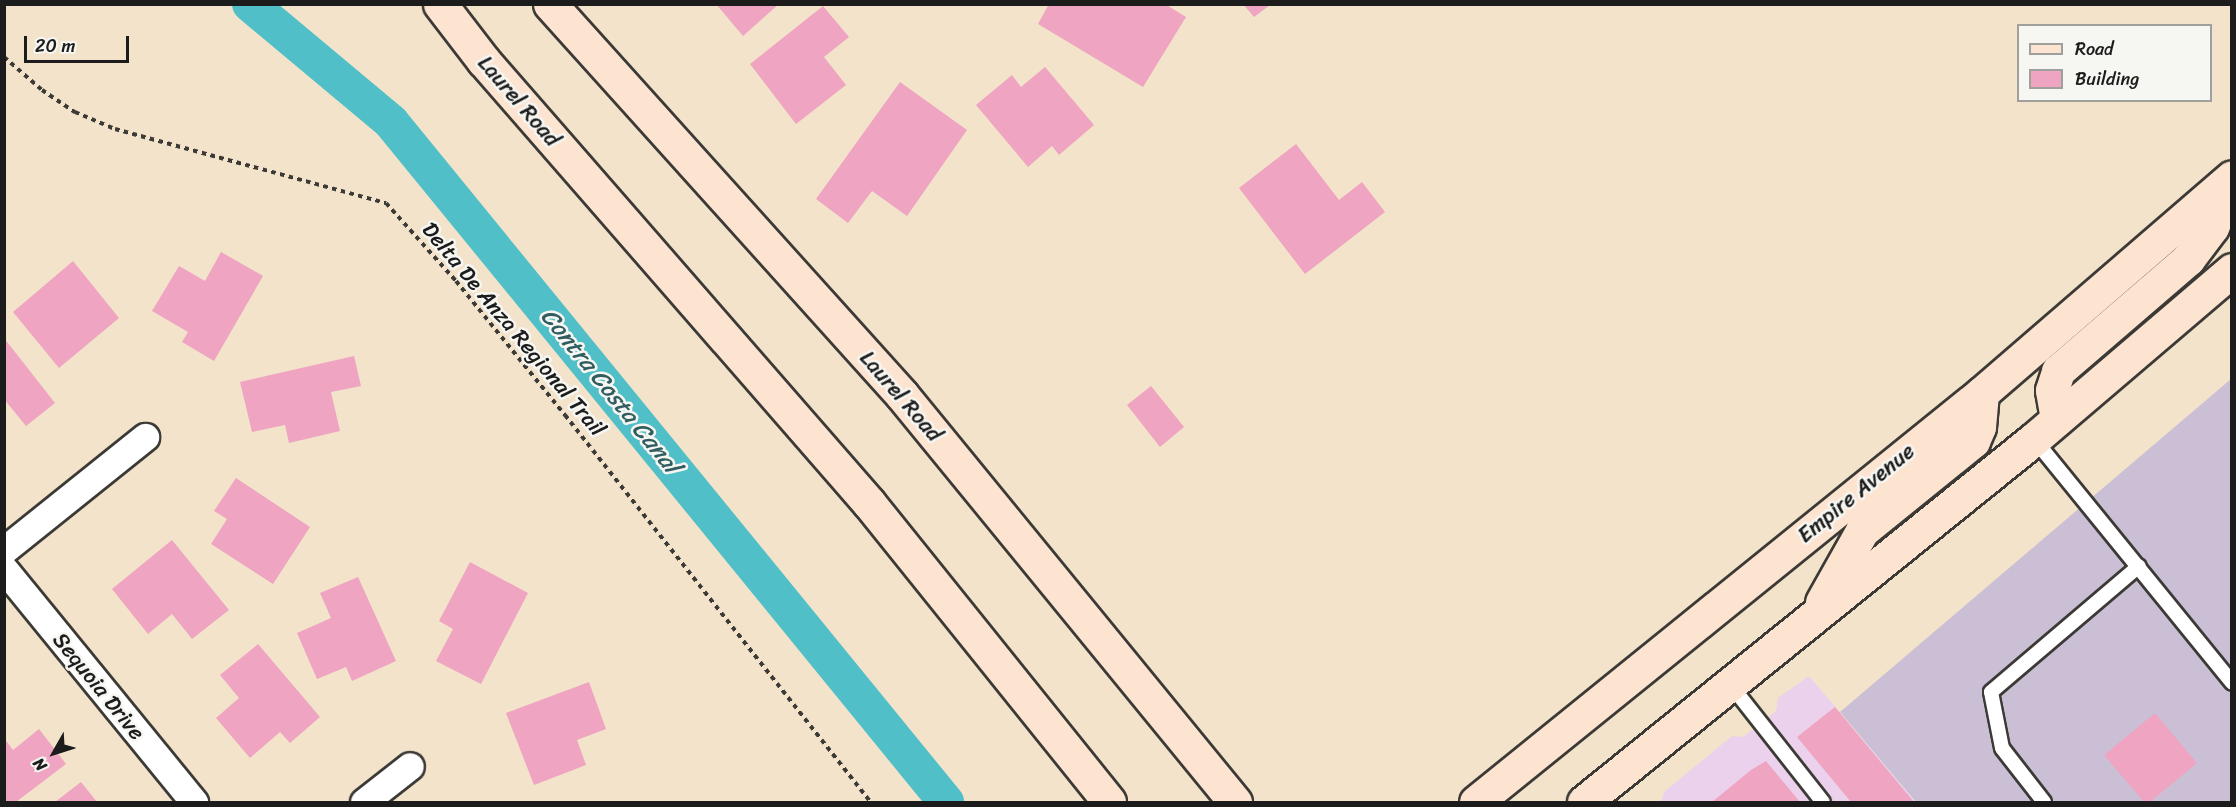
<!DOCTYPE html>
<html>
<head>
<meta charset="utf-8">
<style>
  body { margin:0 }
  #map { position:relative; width:2236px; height:807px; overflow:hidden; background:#f2e3ca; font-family:Sriracha,sans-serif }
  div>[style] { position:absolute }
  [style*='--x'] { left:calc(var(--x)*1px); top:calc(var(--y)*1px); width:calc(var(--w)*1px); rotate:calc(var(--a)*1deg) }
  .built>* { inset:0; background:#ebd1eb }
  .industrial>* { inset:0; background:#cbbfd5 }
  .canal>* { height:36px; margin:-18px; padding:0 18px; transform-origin:18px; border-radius:18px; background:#51bfc7 }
  .building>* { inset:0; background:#efa4c1 }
  .path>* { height:4px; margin-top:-2px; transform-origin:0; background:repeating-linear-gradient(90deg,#3c3a36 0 4.5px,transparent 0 9px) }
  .roads { filter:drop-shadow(2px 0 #3c3a36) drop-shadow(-2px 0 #3c3a36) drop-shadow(0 2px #3c3a36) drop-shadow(0 -2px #3c3a36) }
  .service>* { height:14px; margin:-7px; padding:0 7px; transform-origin:7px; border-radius:7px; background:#fff }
  .minor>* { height:27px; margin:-13.5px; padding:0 13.5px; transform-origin:13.5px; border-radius:13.5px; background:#fff }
  .secondary>* { height:33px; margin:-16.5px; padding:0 16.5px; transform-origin:16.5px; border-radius:16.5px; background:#fde4d1 }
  span { translate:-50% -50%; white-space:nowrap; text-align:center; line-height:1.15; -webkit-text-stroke:5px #f6f6f2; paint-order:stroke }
  .street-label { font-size:22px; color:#1c1c1c }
  .water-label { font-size:24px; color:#315d60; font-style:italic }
  .frame { position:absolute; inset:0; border:6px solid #1c1c1c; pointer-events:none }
  .legend { position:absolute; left:2017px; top:24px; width:195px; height:78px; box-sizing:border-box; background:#f6f6f2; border:2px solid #9f9f9c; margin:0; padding:8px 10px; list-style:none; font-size:18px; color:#1c1c1c }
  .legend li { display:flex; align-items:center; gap:12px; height:30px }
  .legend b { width:30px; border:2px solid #9f9f9c }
  .north { position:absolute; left:24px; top:723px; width:60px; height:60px; -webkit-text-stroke:4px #f6f6f2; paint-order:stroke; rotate:231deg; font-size:16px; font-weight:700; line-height:24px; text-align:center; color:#1c1c1c }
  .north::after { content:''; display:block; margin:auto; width:21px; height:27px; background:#1c1c1c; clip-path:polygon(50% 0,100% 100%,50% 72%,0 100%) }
  .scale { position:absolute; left:24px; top:36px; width:105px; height:27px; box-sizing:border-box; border:3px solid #1c1c1c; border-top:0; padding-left:8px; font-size:18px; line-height:21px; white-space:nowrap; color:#1c1c1c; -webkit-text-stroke:4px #f6f6f2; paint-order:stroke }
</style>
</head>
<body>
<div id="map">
  <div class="built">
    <div style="clip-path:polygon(1809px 676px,1916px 802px,1661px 802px,1664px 792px,1732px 736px,1743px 737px,1776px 711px,1778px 698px)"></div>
  </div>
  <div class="industrial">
    <div style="clip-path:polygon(2231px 379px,2231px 802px,1916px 802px,1840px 712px)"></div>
  </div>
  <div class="canal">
    <div style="--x:250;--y:4;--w:184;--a:39.9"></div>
    <div style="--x:391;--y:122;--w:878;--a:50.78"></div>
  </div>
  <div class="building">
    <div style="clip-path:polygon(716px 4px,779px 4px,743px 36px)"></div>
    <div style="clip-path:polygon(1049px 4px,1165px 4px,1186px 17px,1143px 87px,1038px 24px)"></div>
    <div style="clip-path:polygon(1244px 5px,1270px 5px,1254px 17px)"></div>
    <div style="clip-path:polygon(823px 6px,849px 37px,824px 57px,846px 85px,796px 124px,750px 64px)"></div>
    <div style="clip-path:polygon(1045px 67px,1094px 125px,1059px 155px,1052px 146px,1028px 167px,976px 105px,1012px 75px,1021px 87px)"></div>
    <div style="clip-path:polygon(900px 82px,967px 130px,907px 216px,872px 191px,848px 223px,816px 199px)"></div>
    <div style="clip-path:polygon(1296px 144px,1339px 200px,1362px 182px,1385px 212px,1305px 274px,1239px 188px)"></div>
    <div style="clip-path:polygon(221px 252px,263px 276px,214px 361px,182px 342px,188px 332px,152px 311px,179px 266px,205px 281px)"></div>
    <div style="clip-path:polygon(73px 261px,119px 318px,59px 368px,13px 312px)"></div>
    <div style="clip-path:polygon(4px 338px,55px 403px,26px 426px,4px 399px)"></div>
    <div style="clip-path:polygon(354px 356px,361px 386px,331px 392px,340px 431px,289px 443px,285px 425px,252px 432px,240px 382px)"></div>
    <div style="clip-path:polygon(1151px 386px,1184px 427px,1160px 447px,1127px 405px)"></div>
    <div style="clip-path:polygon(236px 478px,310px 527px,273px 584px,211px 544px,227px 519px,214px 511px)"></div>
    <div style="clip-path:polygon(172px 540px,229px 610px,192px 639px,172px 614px,148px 634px,112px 589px)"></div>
    <div style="clip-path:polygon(470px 562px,528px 593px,481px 684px,436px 661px,453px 629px,439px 621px)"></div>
    <div style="clip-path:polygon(358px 577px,396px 661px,352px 681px,346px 667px,317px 679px,297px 633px,331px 618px,320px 593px)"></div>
    <div style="clip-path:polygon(258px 644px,320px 717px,290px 743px,280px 732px,250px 758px,216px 718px,239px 698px,220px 675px)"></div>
    <div style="clip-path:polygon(589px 682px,606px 729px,577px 740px,586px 765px,534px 785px,506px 713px)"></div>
    <div style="clip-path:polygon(1835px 707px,1914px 802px,1851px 802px,1797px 737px)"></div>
    <div style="clip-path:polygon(2155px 713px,2197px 763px,2150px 802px,2144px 802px,2104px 755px)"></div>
    <div style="clip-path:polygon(39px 729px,66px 764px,16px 802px,4px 802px,4px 738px,13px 750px)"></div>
    <div style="clip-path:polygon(1766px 761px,1800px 802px,1712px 802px,1751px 770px)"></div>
    <div style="clip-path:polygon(81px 782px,97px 802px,55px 802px)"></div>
  </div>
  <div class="path">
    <div style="--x:4;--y:57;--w:50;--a:41"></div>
    <div style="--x:42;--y:90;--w:40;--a:34"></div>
    <div style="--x:75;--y:112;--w:43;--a:23"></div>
    <div style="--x:115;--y:129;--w:281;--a:15.3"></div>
    <div style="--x:386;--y:203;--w:105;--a:48.1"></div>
    <div style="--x:456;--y:281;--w:173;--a:50.9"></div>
    <div style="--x:565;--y:415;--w:493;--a:51.7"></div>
  </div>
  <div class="roads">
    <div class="service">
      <div style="--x:2034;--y:439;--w:314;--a:50.9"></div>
      <div style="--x:1730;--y:684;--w:150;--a:51.8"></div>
      <div style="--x:2044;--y:802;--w:68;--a:-127.9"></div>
      <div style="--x:2002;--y:748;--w:57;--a:-101.1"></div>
      <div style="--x:1991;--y:692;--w:194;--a:-40.4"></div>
    </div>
    <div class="minor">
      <div style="--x:4;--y:550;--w:181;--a:-38.7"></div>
      <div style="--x:4;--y:569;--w:301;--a:50.8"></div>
      <div style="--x:364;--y:802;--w:58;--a:-38"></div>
    </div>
    <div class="secondary">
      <div style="--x:440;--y:4;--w:71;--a:52.5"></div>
      <div style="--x:483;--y:60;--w:588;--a:48.93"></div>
      <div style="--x:869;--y:503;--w:383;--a:51.2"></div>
      <div style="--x:550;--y:4;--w:526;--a:48"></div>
      <div style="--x:902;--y:395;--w:526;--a:50.71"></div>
      <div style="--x:2057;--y:419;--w:29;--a:-100"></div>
      <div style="--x:2052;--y:390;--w:20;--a:-72"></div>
      <div style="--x:2058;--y:371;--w:172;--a:-40.7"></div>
      <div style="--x:2188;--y:259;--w:40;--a:-53"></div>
      <div style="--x:2212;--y:227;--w:48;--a:-65.6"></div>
      <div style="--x:1822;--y:602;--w:81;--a:-60.6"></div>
      <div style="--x:1862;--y:531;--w:143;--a:-39"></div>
      <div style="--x:1973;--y:441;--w:15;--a:-67"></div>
      <div style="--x:1979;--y:427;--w:34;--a:-85"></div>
      <div style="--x:1476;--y:802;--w:651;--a:-38.95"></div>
      <div style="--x:1982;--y:393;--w:330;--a:-40.8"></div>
      <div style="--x:1584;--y:802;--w:578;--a:-38.89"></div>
      <div style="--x:2034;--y:439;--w:260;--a:-40.5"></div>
    </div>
  </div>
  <div class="street-label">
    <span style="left:519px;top:101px;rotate:49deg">Laurel Road</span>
    <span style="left:514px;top:329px;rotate:50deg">Delta De Anza Regional Trail</span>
    <span style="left:901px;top:396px;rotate:49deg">Laurel Road</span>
    <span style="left:1856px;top:493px;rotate:-39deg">Empire Avenue</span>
    <span style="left:99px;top:686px;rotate:51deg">Sequoia Drive</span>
  </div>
  <div class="water-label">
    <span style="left:610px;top:391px;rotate:51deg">Contra Costa Canal</span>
  </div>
  <div class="frame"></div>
  <ul class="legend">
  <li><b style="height:8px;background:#fde4d1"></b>Road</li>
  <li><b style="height:16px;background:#efa4c1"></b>Building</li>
  </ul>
  <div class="north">N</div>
  <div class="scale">20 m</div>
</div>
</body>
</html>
